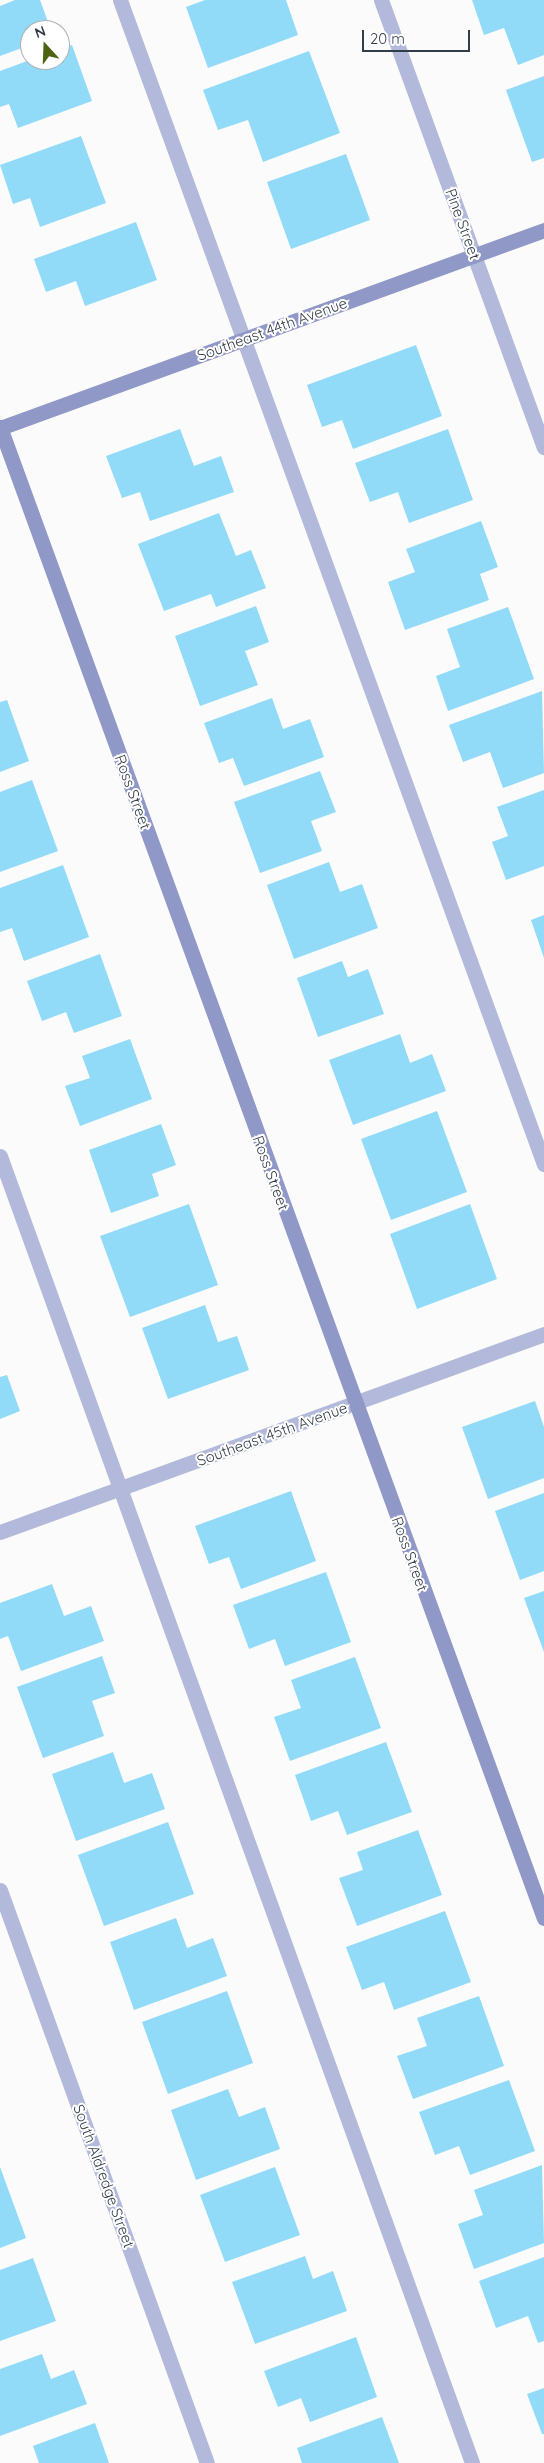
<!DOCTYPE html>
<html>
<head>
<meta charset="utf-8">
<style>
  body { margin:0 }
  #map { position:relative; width:544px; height:2463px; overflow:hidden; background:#fbfbfb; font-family:Quicksand,sans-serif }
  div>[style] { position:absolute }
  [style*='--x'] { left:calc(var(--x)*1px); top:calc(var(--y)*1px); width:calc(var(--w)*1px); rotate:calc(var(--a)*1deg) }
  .building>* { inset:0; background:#91dbf9 }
  .lane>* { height:15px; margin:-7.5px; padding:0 7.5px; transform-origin:7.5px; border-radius:7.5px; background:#b2b9da }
  .street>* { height:15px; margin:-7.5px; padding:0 7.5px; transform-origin:7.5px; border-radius:7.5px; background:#b2b9da }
  .secondary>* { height:15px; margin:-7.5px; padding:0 7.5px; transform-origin:7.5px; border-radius:7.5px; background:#9098c8 }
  span { translate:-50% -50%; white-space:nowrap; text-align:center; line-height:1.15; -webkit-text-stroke:4px #fff; paint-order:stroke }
  .street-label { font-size:15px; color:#333d48 }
  .north { position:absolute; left:20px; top:20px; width:50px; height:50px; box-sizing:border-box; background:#fff; border:1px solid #adb1b6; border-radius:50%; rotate:340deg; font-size:14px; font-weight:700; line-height:20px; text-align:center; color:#333d48 }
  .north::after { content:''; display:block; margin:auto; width:18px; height:22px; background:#4c6412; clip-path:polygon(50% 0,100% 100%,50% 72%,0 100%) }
  .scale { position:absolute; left:362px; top:30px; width:108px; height:22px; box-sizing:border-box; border:2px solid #333d48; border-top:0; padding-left:6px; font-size:15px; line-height:18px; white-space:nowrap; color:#333d48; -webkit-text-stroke:4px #fff; paint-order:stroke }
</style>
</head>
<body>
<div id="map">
  <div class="building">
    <div style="clip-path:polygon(15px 0,40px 0,51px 30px,30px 30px,30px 45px,0 56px,0 6px)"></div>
    <div style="clip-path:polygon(205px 0,286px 0,298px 35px,208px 68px,186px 7px)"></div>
    <div style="clip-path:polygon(472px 0,544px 0,544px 55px,518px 65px,504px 28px,484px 35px)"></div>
    <div style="clip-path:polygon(72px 45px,92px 101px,18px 128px,9px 104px,0 107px,0 71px,30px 60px,60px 60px,60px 49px)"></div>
    <div style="clip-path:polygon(309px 51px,340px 133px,263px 162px,248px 120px,218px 130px,203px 90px)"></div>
    <div style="clip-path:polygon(544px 76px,544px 158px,532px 162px,506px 90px)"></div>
    <div style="clip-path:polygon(81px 136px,106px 203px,40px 227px,30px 198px,13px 204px,0 165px)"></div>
    <div style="clip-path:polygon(346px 154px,370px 220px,291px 249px,267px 182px)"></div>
    <div style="clip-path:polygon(136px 222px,157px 280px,85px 306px,76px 281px,46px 292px,34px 259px)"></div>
    <div style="clip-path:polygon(416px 345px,442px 416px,353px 449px,342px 420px,322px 427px,307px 385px)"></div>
    <div style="clip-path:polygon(180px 429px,194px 466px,221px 456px,234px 492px,150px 521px,140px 492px,122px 498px,106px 456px)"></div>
    <div style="clip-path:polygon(448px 429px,473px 500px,409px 523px,398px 492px,370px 502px,355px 463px)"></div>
    <div style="clip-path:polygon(219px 513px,236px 556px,251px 550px,266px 588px,216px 607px,211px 594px,164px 611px,138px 544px)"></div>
    <div style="clip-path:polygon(481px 521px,498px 567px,480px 574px,489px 600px,405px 630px,388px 582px,415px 572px,406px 549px)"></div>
    <div style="clip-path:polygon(256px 606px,269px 642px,245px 651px,258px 685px,200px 706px,175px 636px)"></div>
    <div style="clip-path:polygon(508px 607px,534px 679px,448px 711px,436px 676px,460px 667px,447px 629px)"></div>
    <div style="clip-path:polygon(542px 691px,544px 773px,503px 788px,490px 752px,463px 762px,449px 725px)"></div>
    <div style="clip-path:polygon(272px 698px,283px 729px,310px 719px,324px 757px,244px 786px,233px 758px,219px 763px,204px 723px)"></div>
    <div style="clip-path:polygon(7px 700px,29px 761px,0 772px,0 702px)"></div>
    <div style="clip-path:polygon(320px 771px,336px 812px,311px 821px,322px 851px,260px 873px,234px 802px)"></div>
    <div style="clip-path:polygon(32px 780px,58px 851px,0 872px,0 792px)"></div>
    <div style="clip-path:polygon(544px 790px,544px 866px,506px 880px,492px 842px,508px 836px,497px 807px)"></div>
    <div style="clip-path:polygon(329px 862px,340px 892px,362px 884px,378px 928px,294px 959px,267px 885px)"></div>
    <div style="clip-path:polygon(63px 865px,89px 937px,24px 961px,12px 928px,0 932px,0 888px)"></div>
    <div style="clip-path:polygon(544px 915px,544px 958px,531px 920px)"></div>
    <div style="clip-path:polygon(100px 954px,122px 1016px,74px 1033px,66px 1012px,42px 1021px,27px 981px)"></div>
    <div style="clip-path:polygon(342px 961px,348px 977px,368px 969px,384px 1014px,318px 1037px,297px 978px)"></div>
    <div style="clip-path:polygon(400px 1034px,410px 1063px,432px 1054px,446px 1091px,353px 1125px,329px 1060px)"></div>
    <div style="clip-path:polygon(130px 1039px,152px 1099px,80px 1126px,65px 1086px,90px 1078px,82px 1056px)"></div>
    <div style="clip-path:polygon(437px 1111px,467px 1192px,391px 1220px,361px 1139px)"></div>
    <div style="clip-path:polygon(161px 1124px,176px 1165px,152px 1174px,159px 1196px,111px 1213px,89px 1150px)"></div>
    <div style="clip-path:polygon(189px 1204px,218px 1285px,130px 1317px,100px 1236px)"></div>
    <div style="clip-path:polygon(470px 1204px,497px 1279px,417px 1309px,390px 1234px)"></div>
    <div style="clip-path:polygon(205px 1305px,218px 1342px,237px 1336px,249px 1370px,168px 1399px,142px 1328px)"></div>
    <div style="clip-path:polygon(7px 1375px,20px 1411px,0 1419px,0 1377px)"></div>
    <div style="clip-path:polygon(535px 1401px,544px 1427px,544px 1478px,488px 1499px,462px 1427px)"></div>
    <div style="clip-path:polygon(291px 1491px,316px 1561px,241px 1589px,229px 1557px,209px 1564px,195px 1526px)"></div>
    <div style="clip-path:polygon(544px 1493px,544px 1571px,520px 1580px,495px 1511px)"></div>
    <div style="clip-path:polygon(326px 1572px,351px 1642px,285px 1666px,275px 1639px,249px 1649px,233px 1605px)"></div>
    <div style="clip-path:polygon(52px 1584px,64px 1616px,91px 1606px,104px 1641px,21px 1671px,8px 1636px,0 1639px,0 1603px)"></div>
    <div style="clip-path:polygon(544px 1591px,544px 1652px,524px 1598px)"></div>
    <div style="clip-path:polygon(102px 1656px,115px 1693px,92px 1701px,104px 1736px,43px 1758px,17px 1687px)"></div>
    <div style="clip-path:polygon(355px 1657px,381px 1728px,290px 1761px,274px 1717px,301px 1708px,291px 1680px)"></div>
    <div style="clip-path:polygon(386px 1742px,412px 1812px,347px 1835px,338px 1811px,311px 1821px,295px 1775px)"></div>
    <div style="clip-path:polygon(113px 1752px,124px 1783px,152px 1773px,165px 1809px,76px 1841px,52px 1774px)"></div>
    <div style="clip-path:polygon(168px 1822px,194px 1894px,104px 1926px,78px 1855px)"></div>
    <div style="clip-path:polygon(418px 1830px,442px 1895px,357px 1926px,339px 1878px,363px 1870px,357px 1852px)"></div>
    <div style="clip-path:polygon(445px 1911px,471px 1982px,394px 2010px,384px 1982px,362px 1990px,346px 1947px)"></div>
    <div style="clip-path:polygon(176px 1918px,187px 1948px,213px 1938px,227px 1976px,134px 2010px,110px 1942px)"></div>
    <div style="clip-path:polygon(227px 1991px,253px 2063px,168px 2094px,142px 2022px)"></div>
    <div style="clip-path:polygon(479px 1996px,504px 2066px,413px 2099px,397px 2056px,427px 2046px,417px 2018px)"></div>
    <div style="clip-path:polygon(509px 2080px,535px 2151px,470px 2175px,459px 2146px,435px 2155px,419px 2112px)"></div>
    <div style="clip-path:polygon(228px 2089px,239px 2117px,265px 2107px,280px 2149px,196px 2180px,171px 2110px)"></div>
    <div style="clip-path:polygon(542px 2165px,544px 2243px,474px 2269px,458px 2224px,483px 2215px,474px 2190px)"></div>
    <div style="clip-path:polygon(0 2167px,26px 2238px,0 2248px)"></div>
    <div style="clip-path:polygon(275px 2167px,300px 2235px,225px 2262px,200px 2195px)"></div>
    <div style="clip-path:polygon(305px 2256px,313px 2279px,333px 2271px,347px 2311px,255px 2344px,232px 2282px)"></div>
    <div style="clip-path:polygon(544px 2257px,544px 2341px,538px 2343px,528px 2316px,496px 2328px,479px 2281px)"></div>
    <div style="clip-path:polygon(33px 2258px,56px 2321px,0 2341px,0 2270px)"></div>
    <div style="clip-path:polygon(356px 2337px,377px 2397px,310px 2422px,301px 2398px,278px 2407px,264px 2371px)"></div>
    <div style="clip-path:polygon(42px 2354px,51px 2379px,74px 2370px,87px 2404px,0 2436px,0 2369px)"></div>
    <div style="clip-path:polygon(544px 2388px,544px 2434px,542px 2434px,527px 2394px)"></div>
    <div style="clip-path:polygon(382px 2417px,399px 2463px,302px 2463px,297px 2448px)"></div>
    <div style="clip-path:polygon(95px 2423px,109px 2463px,39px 2463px,33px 2446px)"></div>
  </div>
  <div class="lane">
    <div style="--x:120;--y:0;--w:1239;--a:69.99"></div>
    <div style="--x:0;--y:1156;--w:1390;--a:70.14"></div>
  </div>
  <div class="street">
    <div style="--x:381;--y:0;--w:476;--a:70"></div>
    <div style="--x:0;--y:1532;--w:579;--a:-20"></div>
    <div style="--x:0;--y:1890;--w:609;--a:70.14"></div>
  </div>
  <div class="secondary">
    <div style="--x:0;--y:427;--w:1587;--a:69.96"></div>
    <div style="--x:0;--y:428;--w:579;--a:-20"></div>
  </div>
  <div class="street-label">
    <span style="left:463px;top:224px;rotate:70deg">Pine Street</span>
    <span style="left:272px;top:329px;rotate:-20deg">Southeast 44th Avenue</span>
    <span style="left:133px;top:792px;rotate:70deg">Ross Street</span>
    <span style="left:271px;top:1173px;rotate:70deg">Ross Street</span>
    <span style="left:272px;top:1434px;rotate:-20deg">Southeast 45th Avenue</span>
    <span style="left:410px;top:1554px;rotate:70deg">Ross Street</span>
    <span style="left:104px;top:2176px;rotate:70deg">South Aldredge Street</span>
  </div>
  <div class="north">N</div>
  <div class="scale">20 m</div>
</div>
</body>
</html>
